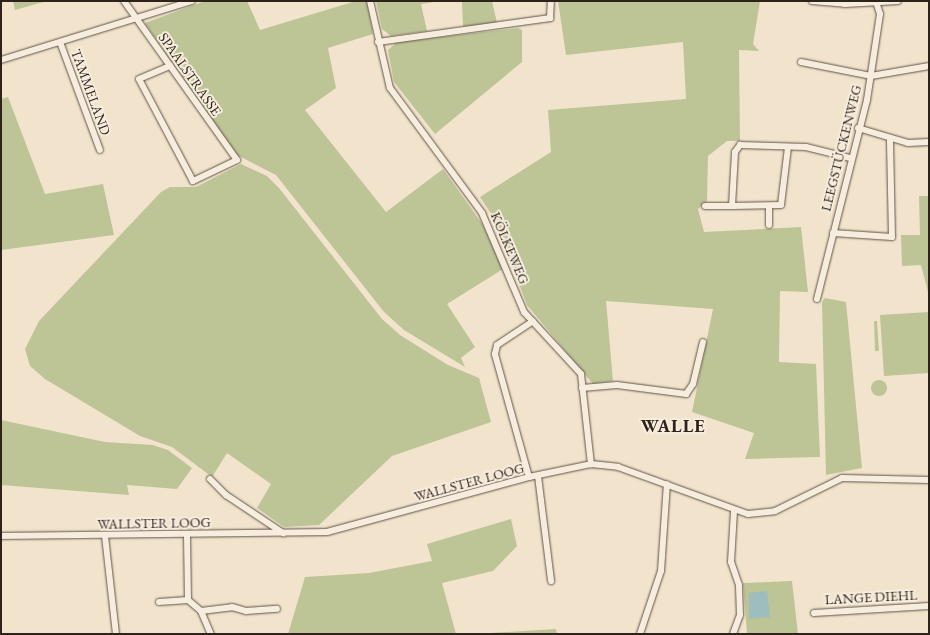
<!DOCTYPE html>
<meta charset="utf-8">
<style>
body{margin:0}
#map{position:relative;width:930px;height:635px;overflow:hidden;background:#f2e4cc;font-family:"EB Garamond",serif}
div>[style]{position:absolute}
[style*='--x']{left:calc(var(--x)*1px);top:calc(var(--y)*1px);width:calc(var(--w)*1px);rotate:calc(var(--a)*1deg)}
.green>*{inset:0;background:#bdc496}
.round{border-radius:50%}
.water>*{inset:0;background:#9dbdbe}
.roads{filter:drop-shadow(0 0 1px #5f5346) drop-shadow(0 0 1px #5f5346)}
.minor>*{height:6px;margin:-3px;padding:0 3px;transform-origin:3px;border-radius:3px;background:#f7edde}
span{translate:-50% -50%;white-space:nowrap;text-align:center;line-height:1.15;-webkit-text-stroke:4px #f7edde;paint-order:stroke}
.street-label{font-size:14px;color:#2e231a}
.district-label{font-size:18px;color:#2e231a;font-weight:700;letter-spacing:1px}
.frame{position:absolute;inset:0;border:2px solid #2e231a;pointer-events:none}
</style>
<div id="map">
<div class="green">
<div style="clip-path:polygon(13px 1px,47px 1px,15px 10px)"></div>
<div style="clip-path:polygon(205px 1px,247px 1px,260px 30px,356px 1px,367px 1px,373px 34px,328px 48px,336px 88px,305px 110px,386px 212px,443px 169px,483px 225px,503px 269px,447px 304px,475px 347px,461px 358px,465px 367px,404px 330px,384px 312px,276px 175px,235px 154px,145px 23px)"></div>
<div style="clip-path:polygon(376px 1px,441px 1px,421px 4px,427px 31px,391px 36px,382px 29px)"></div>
<div style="clip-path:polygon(462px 1px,492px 1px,497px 23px,463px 27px)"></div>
<div style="clip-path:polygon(558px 1px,760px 1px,753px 44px,759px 51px,739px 50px,740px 141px,727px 141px,708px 156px,707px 201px,698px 209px,704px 232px,801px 227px,808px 292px,780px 291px,779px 362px,816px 364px,820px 457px,745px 459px,754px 433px,692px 412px,713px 309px,606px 301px,613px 381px,593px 384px,527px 305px,494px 218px,480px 197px,551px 152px,548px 110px,686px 99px,683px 42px,566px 55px)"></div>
<div style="clip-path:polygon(518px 28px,522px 30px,522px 62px,435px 134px,394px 82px,388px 50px,397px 42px)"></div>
<div style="clip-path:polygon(8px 97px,45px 194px,103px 184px,114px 235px,1px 250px,1px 99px)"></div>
<div style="clip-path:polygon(241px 164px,267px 176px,279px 188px,382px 319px,400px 335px,448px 365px,479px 378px,491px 422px,392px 456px,319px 525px,284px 527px,257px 508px,271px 484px,227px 453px,212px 477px,172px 447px,140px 436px,45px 379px,30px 366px,25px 349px,39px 321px,161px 192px,170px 187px,196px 187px)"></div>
<div style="clip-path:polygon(919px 196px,929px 196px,929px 296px,921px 265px,902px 266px,901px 235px,920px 235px)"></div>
<div style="clip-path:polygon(825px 298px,846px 302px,862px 468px,826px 475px,822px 302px)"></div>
<div style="clip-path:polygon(929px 312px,929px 373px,884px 376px,880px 315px)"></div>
<div style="clip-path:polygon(874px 321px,877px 321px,879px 351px,875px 351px)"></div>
<div class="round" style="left:871px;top:380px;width:16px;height:16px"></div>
<div style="clip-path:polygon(1px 420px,105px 442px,153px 445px,168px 450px,192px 468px,177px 489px,127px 485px,129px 495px,1px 485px)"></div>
<div style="clip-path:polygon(511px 519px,517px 546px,493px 571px,442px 583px,456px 634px,288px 634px,305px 577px,369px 573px,432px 561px,427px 544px)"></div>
<div style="clip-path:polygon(792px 581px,798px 634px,747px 634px,743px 583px)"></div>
<div style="clip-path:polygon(556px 629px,557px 634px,473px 634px)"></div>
</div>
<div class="water">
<div style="clip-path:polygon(767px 591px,770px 617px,749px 619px,749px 593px)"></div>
</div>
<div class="roads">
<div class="minor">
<div style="--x:124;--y:1;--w:195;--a:54.6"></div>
<div style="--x:237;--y:160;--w:49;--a:154.5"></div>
<div style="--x:193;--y:181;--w:115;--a:-117.9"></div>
<div style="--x:139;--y:79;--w:34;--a:-23"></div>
<div style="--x:370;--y:1;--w:89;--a:77.1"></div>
<div style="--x:390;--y:88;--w:155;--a:53.6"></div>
<div style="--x:482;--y:213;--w:108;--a:67"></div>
<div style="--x:524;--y:312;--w:84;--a:47.4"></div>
<div style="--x:581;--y:374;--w:91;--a:83.7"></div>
<div style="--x:812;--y:1;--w:33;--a:5"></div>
<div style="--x:845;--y:4;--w:53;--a:-3.2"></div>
<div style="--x:60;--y:42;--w:115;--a:69.7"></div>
<div style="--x:378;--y:42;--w:174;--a:-7.9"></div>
<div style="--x:550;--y:18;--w:17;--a:-87"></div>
<div style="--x:1;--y:60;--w:200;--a:-17.2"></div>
<div style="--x:801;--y:62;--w:71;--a:11.3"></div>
<div style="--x:871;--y:76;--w:59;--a:-9.8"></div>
<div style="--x:858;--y:128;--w:52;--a:16.7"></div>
<div style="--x:908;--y:143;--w:21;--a:-3"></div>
<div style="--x:788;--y:147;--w:58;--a:96.9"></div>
<div style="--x:781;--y:205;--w:49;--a:178.8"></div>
<div style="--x:732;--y:206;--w:54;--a:-86.8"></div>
<div style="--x:735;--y:152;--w:9;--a:-54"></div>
<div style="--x:740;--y:145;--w:66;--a:1.7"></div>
<div style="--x:806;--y:147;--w:45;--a:14"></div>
<div style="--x:705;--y:206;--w:27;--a:0"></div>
<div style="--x:769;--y:225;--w:19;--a:-90"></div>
<div style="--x:833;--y:233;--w:59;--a:3.9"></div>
<div style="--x:892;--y:237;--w:99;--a:-91.2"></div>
<div style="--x:817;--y:299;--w:205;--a:-75.9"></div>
<div style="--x:867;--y:100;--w:87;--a:-81.4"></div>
<div style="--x:880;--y:14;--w:13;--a:-108"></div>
<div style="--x:582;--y:388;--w:35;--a:-5"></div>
<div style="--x:617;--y:385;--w:70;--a:7.4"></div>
<div style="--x:686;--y:394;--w:12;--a:-55"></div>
<div style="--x:693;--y:384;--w:43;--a:-76.6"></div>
<div style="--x:538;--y:476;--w:106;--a:82.9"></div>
<div style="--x:529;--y:477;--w:128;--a:-105.5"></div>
<div style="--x:495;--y:354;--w:9;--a:-77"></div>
<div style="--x:497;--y:345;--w:43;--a:-33.7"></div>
<div style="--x:210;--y:479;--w:23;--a:45"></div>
<div style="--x:226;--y:495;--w:69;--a:33.7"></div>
<div style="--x:1;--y:536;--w:326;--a:-0.7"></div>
<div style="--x:327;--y:532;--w:209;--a:-15.2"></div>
<div style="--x:529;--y:477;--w:63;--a:-11.8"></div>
<div style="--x:591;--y:464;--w:27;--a:6"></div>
<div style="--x:618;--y:467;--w:138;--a:19.9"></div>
<div style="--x:748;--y:514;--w:27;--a:-6"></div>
<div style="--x:775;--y:511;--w:75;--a:-26.2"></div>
<div style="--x:842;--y:478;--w:87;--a:1.3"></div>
<div style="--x:105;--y:536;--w:99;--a:83.6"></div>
<div style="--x:187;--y:536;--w:64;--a:89.1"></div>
<div style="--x:188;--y:600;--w:17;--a:40"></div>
<div style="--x:201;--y:611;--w:25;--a:67"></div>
<div style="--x:159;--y:602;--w:29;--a:-4"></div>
<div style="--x:201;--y:611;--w:31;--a:-7"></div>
<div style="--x:232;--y:607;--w:15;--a:16"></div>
<div style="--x:246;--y:611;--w:31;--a:-4"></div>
<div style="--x:814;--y:613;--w:115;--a:-3.5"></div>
<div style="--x:640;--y:634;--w:66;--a:-71.6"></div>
<div style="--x:661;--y:571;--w:87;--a:-86.1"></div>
<div style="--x:733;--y:634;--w:20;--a:-70"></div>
<div style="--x:740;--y:615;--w:30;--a:-92"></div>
<div style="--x:739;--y:585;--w:24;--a:-109"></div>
<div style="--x:731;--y:562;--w:51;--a:-86.6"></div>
</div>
</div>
<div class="street-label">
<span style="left:190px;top:74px;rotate:55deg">SPAALSTRASSE</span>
<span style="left:91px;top:92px;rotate:70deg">TAMMELAND</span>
<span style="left:841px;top:148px;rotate:-76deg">LEEGSTÜCKENWEG</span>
<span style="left:510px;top:248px;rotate:67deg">KÖLKEWEG</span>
<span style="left:469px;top:482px;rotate:-15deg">WALLSTER LOOG</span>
<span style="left:154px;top:523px;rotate:-1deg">WALLSTER LOOG</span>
<span style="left:871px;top:597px;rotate:-3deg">LANGE DIEHL</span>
</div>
<div class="district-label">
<span style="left:673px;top:426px">WALLE</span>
</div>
<div class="frame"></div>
</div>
